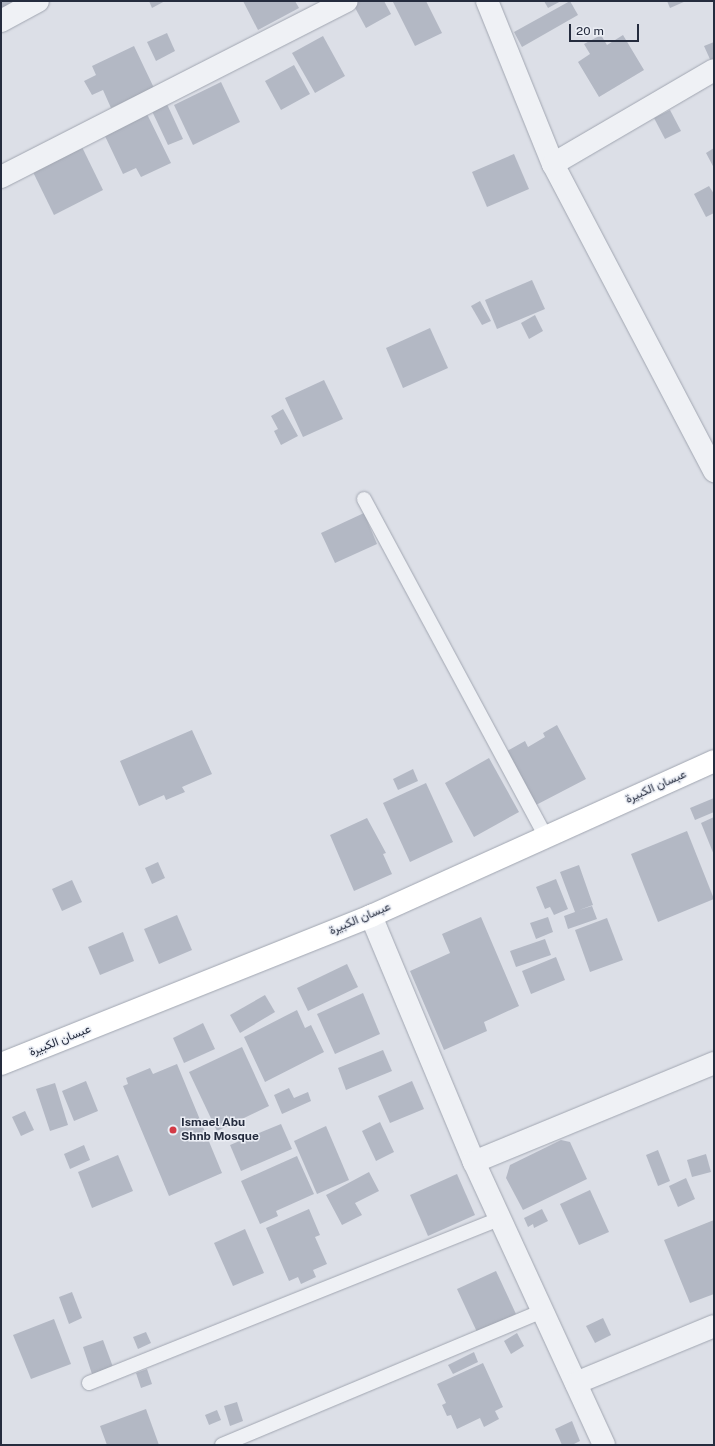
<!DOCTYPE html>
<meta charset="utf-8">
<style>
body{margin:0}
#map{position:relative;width:715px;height:1446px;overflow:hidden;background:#dcdfe7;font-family:"Public Sans",Vazirmatn,sans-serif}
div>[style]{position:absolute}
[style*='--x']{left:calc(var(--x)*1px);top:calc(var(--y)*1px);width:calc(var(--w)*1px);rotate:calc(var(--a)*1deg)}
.building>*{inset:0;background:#b3b8c4}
.roads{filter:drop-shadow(0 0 1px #a1a6b1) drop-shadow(0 0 1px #a1a6b1)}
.lane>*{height:14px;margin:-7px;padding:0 7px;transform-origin:7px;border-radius:7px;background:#eff1f5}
.street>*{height:22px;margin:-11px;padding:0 11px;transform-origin:11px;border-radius:11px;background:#eff1f5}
.secondary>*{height:22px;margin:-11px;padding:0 11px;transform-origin:11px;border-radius:11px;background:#fff}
.dots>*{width:11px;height:11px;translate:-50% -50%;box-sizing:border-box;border:2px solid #ebeef5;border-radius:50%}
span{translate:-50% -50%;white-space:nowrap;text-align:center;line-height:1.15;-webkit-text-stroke:3px #ebeef5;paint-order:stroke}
.street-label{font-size:12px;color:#252c3e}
.poi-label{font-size:12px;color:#252c3e;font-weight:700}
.left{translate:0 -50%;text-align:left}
.frame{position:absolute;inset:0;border:2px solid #252c3e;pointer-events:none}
.scale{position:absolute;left:569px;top:24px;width:70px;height:18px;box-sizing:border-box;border:2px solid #252c3e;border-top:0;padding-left:5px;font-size:12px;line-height:14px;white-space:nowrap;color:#252c3e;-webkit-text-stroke:3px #ebeef5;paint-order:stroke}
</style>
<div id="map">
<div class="building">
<div style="clip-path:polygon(1px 1px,13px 1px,14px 3px,1px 10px)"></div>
<div style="clip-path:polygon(149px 1px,165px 1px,152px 8px)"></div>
<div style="clip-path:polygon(243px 1px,295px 1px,299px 8px,258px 30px)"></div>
<div style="clip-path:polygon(359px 1px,384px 1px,391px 14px,366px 28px,353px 4px)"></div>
<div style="clip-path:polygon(395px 1px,426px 1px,442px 33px,415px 46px,393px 2px)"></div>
<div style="clip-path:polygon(544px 1px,561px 1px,548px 8px)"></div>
<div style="clip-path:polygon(570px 1px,578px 15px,522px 47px,514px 32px)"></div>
<div style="clip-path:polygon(667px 1px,686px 1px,670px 8px)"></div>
<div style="clip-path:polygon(167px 33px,175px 51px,156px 61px,147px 42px)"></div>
<div style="clip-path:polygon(601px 35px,607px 45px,623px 35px,644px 70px,599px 97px,578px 62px,590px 54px,584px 44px)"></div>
<div style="clip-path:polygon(323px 36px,345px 76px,315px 93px,292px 53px)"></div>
<div style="clip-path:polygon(714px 42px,714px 68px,704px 46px)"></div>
<div style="clip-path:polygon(134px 46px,154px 88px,111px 108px,103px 90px,92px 95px,84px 81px,96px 75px,92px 66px)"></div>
<div style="clip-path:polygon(294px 65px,310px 94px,281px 110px,265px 81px)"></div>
<div style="clip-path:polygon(221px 82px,240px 122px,193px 145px,174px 105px)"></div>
<div style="clip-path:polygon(166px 102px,183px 139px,168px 145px,151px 109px)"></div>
<div style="clip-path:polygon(670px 110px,681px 131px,665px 139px,654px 118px)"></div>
<div style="clip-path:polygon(147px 114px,171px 163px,141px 177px,136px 168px,123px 174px,104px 134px)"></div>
<div style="clip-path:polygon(81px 145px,103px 190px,54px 215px,32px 170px)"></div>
<div style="clip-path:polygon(714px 148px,714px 168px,706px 153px)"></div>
<div style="clip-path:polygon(514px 154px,529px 189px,487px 207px,472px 172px)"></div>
<div style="clip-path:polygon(709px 186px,714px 194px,714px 213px,706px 217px,694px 194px)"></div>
<div style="clip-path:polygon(532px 280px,545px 309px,497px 329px,485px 300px)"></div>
<div style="clip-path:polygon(480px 301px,491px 321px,482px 325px,471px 306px)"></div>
<div style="clip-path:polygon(535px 315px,543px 331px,529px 339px,521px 323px)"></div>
<div style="clip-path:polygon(430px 328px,448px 368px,403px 388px,386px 348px)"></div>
<div style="clip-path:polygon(324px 380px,343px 419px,303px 437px,285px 398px)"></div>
<div style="clip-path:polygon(283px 409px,298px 436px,281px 445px,274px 431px,278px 429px,271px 416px)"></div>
<div style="clip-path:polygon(364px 513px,377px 544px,335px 563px,321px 533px)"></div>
<div style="clip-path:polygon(557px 725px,586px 779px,536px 805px,507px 751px,525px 741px,528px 747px,545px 737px,543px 733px)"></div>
<div style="clip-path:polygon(192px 730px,212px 774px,182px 787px,185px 792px,166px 800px,164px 795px,139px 806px,120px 761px)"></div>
<div style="clip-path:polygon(489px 758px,519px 812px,474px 837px,445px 783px)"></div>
<div style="clip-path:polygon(413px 769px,418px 781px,398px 790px,393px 779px)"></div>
<div style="clip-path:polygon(426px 783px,453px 842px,410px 862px,383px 803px)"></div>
<div style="clip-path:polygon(714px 798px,714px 812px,695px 820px,690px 808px)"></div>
<div style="clip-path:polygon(714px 817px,714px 855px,701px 823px)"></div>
<div style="clip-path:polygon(367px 818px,386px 853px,383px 854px,392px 874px,354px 891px,330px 835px)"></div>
<div style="clip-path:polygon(687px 831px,714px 899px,658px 922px,631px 854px)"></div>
<div style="clip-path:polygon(158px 862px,165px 878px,152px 884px,145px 868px)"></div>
<div style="clip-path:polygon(579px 865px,593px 905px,579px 910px,592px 906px,597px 919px,568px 929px,564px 916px,575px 912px,560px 872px)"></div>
<div style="clip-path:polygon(556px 879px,568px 909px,554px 915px,550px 907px,545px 909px,536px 887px)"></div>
<div style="clip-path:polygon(72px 880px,82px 902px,62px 911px,52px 889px)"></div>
<div style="clip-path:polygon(177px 915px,192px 950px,159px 964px,144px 929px)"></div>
<div style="clip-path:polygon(481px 917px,519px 1006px,484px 1022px,487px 1031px,444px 1050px,410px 971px,450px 953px,442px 934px)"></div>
<div style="clip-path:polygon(548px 917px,553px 932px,536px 939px,530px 923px)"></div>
<div style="clip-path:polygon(607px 918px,623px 960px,590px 972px,575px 930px)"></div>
<div style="clip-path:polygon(123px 932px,134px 961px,100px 975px,88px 947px)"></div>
<div style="clip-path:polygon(545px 939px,551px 955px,516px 967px,510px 951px)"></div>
<div style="clip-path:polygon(556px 957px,565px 980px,531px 994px,522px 971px)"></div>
<div style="clip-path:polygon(347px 964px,358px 987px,308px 1011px,297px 988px)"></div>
<div style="clip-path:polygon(363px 993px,380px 1034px,335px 1054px,317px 1014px)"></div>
<div style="clip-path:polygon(265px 995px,275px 1012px,240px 1033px,230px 1015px)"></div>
<div style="clip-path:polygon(297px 1010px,305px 1028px,311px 1025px,324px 1052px,265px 1082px,244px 1037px)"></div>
<div style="clip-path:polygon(203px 1023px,215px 1049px,184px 1063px,173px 1038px)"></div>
<div style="clip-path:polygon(242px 1047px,269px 1106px,217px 1131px,189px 1072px)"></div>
<div style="clip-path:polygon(383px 1050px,392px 1071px,346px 1090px,338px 1068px)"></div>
<div style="clip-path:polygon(177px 1064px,222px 1173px,169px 1196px,123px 1086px,128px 1084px,126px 1078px,150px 1068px,153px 1074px)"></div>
<div style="clip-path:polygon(86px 1081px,98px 1111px,74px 1121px,62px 1091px)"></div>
<div style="clip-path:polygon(412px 1081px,424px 1109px,390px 1123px,378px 1096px)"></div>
<div style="clip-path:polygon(55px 1083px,68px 1125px,50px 1131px,36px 1089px)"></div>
<div style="clip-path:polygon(289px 1088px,294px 1098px,308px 1092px,311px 1101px,282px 1114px,274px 1095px)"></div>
<div style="clip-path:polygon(25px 1111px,34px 1130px,21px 1136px,12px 1117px)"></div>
<div style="clip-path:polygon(380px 1122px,394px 1152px,376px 1161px,362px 1131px)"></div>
<div style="clip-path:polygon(281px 1124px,292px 1149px,241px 1171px,230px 1145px)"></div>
<div style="clip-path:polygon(326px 1126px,349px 1180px,317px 1194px,294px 1141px)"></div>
<div style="clip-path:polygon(561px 1140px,570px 1142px,587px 1179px,523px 1210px,506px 1178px,510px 1165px)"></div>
<div style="clip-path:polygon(84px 1145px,90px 1160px,70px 1169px,64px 1154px)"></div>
<div style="clip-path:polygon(658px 1150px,670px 1181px,658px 1186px,646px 1155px)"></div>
<div style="clip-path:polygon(706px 1154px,711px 1172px,692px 1177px,687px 1160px)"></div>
<div style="clip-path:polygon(118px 1155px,133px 1191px,92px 1208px,78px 1172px)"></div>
<div style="clip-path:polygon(297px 1156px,314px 1194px,276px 1211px,278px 1216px,260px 1224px,241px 1181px)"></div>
<div style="clip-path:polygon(369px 1172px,379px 1191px,355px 1203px,362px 1215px,342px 1225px,326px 1195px)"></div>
<div style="clip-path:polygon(457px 1174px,475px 1215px,428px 1236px,410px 1195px)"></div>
<div style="clip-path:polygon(686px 1178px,695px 1199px,678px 1207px,669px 1186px)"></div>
<div style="clip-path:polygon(590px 1190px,609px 1232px,579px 1245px,560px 1204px)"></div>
<div style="clip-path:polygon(309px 1209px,320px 1235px,315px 1237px,327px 1264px,313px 1270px,316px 1277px,301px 1284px,298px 1277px,289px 1281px,266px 1228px)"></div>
<div style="clip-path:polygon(542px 1209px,548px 1221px,534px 1228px,533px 1224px,528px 1227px,524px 1218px)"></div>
<div style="clip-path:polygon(714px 1220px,714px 1294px,690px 1303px,664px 1240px)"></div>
<div style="clip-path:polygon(245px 1229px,264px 1273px,233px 1286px,214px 1243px)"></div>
<div style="clip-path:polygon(496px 1271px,516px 1314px,477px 1332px,457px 1289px)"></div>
<div style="clip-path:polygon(72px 1292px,82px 1318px,69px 1324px,59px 1297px)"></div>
<div style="clip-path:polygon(603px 1318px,611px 1335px,595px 1343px,586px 1326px)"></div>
<div style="clip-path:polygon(54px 1319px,71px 1364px,31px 1379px,13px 1335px)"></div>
<div style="clip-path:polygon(146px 1332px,151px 1343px,138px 1349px,133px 1337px)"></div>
<div style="clip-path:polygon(517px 1333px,524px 1346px,511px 1354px,504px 1341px)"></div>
<div style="clip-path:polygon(103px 1340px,113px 1367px,92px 1374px,83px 1347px)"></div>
<div style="clip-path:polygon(474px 1352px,478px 1362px,453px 1374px,448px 1365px)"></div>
<div style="clip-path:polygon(483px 1363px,503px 1407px,495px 1411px,499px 1419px,484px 1427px,480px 1418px,457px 1429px,451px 1415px,447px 1416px,442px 1405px,446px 1403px,437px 1384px)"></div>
<div style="clip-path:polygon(147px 1369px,152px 1384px,141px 1388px,136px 1373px)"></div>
<div style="clip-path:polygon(237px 1402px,243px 1421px,230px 1426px,224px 1406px)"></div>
<div style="clip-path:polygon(146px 1409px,159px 1445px,107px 1445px,100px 1426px)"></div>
<div style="clip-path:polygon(217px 1410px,221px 1420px,209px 1425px,205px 1415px)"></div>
<div style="clip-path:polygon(572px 1421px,580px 1441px,572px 1445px,562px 1445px,555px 1429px)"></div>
</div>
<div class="roads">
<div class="lane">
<div style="--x:364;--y:499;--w:382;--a:61.7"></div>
<div style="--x:89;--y:1383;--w:443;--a:-21.8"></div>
<div style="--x:222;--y:1445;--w:348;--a:-22.7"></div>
</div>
<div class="street">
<div style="--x:487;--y:1;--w:176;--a:68"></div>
<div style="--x:553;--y:164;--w:347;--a:62.3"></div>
<div style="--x:1;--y:21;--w:42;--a:-28.4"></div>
<div style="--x:553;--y:164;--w:186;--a:-30.3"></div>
<div style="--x:1;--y:177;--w:388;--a:-27"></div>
<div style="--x:371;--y:916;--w:267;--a:67.3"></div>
<div style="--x:474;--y:1162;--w:311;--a:65.3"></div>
<div style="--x:474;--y:1162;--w:260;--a:-22.4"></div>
<div style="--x:576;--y:1383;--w:149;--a:-22.4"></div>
</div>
<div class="secondary">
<div style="--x:1;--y:1064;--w:399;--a:-21.8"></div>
<div style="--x:371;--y:916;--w:376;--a:-24.3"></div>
</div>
</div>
<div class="dots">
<div style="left:173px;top:1130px;background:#d33a46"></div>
</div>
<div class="street-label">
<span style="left:656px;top:787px;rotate:-24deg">عبسان الكبيرة</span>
<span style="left:360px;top:919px;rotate:-23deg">عبسان الكبيرة</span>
<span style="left:60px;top:1041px;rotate:-22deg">عبسان الكبيرة</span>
</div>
<div class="poi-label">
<span class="left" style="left:181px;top:1130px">Ismael Abu<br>Shnb Mosque</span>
</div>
<div class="frame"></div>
<div class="scale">20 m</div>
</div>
